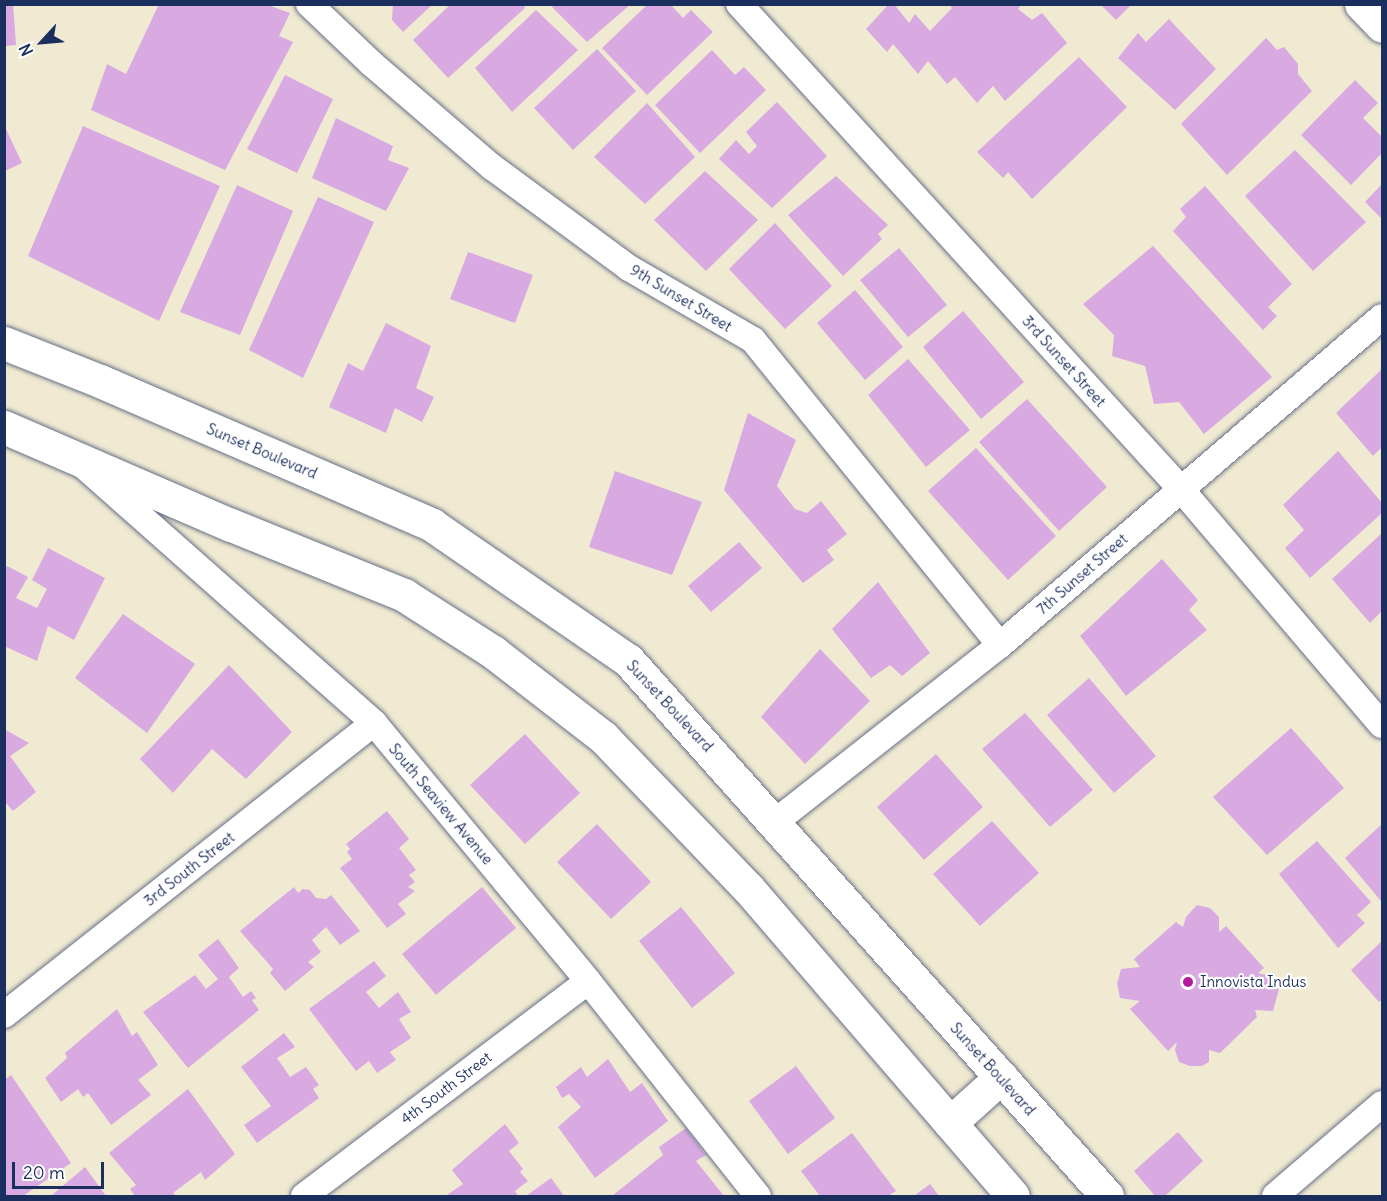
<!DOCTYPE html>
<style>
body{margin:0}
#map{position:relative;width:1387px;height:1201px;overflow:hidden;background:#f1ead2;font-family:Delius,sans-serif}
div>[style]{position:absolute}
[style*='--x']{left:calc(var(--x)*1px);top:calc(var(--y)*1px);width:calc(var(--w)*1px);rotate:calc(var(--a)*1deg)}
.building>*{inset:0;background:#d8aae1}
.roads{filter:drop-shadow(0 0 2px #667087) drop-shadow(0 0 2px #667087)}
.street>*{height:26px;margin:-13px;padding:0 13px;transform-origin:13px;border-radius:13px;background:#fff}
.secondary>*{height:33px;margin:-16.5px;padding:0 16.5px;transform-origin:16.5px;border-radius:16.5px;background:#fff}
.primary>*{height:33px;margin:-16.5px;padding:0 16.5px;transform-origin:16.5px;border-radius:16.5px;background:#fff}
.dots>*{width:16px;height:16px;translate:-50% -50%;box-sizing:border-box;border:3px solid #fff;border-radius:50%}
span{translate:-50% -50%;white-space:nowrap;text-align:center;line-height:1.15;-webkit-text-stroke:4.5px #fff;paint-order:stroke}
.street-label{font-size:15px;color:#1b2f5e}
.poi-label{font-size:15px;color:#1b2f5e}
.left{translate:0 -50%;text-align:left}
.frame{position:absolute;inset:0;border:6px solid #1b2f5e;pointer-events:none}
.north{position:absolute;left:12px;top:12px;width:60px;height:60px;-webkit-text-stroke:4px #fff;paint-order:stroke;rotate:244deg;font-size:16px;font-weight:700;line-height:24px;text-align:center;color:#1b2f5e}
.north::after{content:'';display:block;margin:auto;width:21px;height:27px;background:#1b2f5e;clip-path:polygon(50% 0,100% 100%,50% 72%,0 100%)}
.scale{position:absolute;left:12px;top:1162px;width:92px;height:27px;box-sizing:border-box;border:3px solid #1b2f5e;border-top:0;padding-left:8px;font-size:18px;line-height:21px;white-space:nowrap;color:#1b2f5e;-webkit-text-stroke:4px #fff;paint-order:stroke}
</style>
<div id="map">
<div class="building">
<div style="clip-path:polygon(4px 4px,13px 4px,16px 45px,4px 46px)"></div>
<div style="clip-path:polygon(159px 4px,265px 4px,290px 13px,279px 36px,293px 42px,225px 170px,91px 110px,107px 64px,126px 74px)"></div>
<div style="clip-path:polygon(393px 4px,433px 4px,403px 32px,392px 20px)"></div>
<div style="clip-path:polygon(451px 4px,523px 4px,525px 8px,448px 78px,413px 40px)"></div>
<div style="clip-path:polygon(554px 4px,631px 4px,587px 42px,552px 7px)"></div>
<div style="clip-path:polygon(648px 4px,670px 4px,683px 18px,691px 10px,713px 32px,647px 95px,602px 48px)"></div>
<div style="clip-path:polygon(889px 4px,894px 4px,909px 23px,915px 14px,930px 31px,952px 8px,949px 4px,1022px 4px,1018px 9px,1032px 20px,1042px 13px,1067px 43px,1005px 101px,993px 86px,977px 103px,955px 77px,947px 84px,928px 61px,918px 74px,893px 44px,887px 52px,866px 29px)"></div>
<div style="clip-path:polygon(1100px 4px,1132px 4px,1116px 20px)"></div>
<div style="clip-path:polygon(536px 10px,578px 50px,512px 112px,475px 68px)"></div>
<div style="clip-path:polygon(1169px 19px,1216px 69px,1175px 110px,1118px 58px,1138px 33px,1146px 42px)"></div>
<div style="clip-path:polygon(1266px 38px,1277px 50px,1284px 47px,1298px 64px,1298px 74px,1312px 91px,1227px 175px,1181px 124px)"></div>
<div style="clip-path:polygon(597px 49px,636px 91px,573px 150px,534px 108px)"></div>
<div style="clip-path:polygon(712px 50px,735px 75px,744px 67px,766px 90px,700px 153px,655px 105px)"></div>
<div style="clip-path:polygon(1079px 57px,1127px 107px,1032px 199px,1008px 172px,1003px 178px,977px 152px)"></div>
<div style="clip-path:polygon(285px 75px,333px 99px,297px 173px,247px 149px)"></div>
<div style="clip-path:polygon(1355px 80px,1378px 103px,1363px 118px,1382px 137px,1382px 153px,1351px 185px,1301px 135px)"></div>
<div style="clip-path:polygon(777px 102px,827px 156px,772px 208px,719px 159px,736px 140px,749px 154px,757px 146px,746px 132px)"></div>
<div style="clip-path:polygon(647px 103px,695px 157px,645px 204px,594px 157px)"></div>
<div style="clip-path:polygon(336px 118px,393px 146px,388px 160px,409px 168px,386px 211px,312px 178px)"></div>
<div style="clip-path:polygon(83px 126px,220px 186px,159px 321px,28px 256px)"></div>
<div style="clip-path:polygon(5px 127px,22px 163px,5px 171px)"></div>
<div style="clip-path:polygon(1295px 150px,1366px 222px,1313px 271px,1245px 196px)"></div>
<div style="clip-path:polygon(705px 171px,758px 220px,706px 271px,654px 220px)"></div>
<div style="clip-path:polygon(836px 176px,888px 225px,878px 234px,882px 239px,843px 276px,788px 215px)"></div>
<div style="clip-path:polygon(1382px 184px,1382px 219px,1365px 202px)"></div>
<div style="clip-path:polygon(237px 185px,293px 211px,240px 335px,180px 312px)"></div>
<div style="clip-path:polygon(1205px 186px,1292px 284px,1268px 307px,1277px 316px,1263px 330px,1173px 231px,1186px 217px,1180px 209px)"></div>
<div style="clip-path:polygon(318px 197px,374px 222px,303px 378px,249px 350px)"></div>
<div style="clip-path:polygon(775px 223px,832px 286px,785px 329px,729px 269px)"></div>
<div style="clip-path:polygon(1153px 246px,1272px 377px,1204px 434px,1179px 402px,1154px 404px,1145px 366px,1112px 356px,1114px 335px,1083px 304px)"></div>
<div style="clip-path:polygon(899px 248px,947px 305px,908px 337px,860px 280px)"></div>
<div style="clip-path:polygon(468px 252px,533px 275px,515px 323px,450px 299px)"></div>
<div style="clip-path:polygon(855px 290px,903px 347px,865px 380px,817px 323px)"></div>
<div style="clip-path:polygon(963px 311px,1024px 382px,981px 419px,923px 347px)"></div>
<div style="clip-path:polygon(386px 323px,431px 346px,416px 388px,434px 397px,422px 422px,395px 408px,386px 433px,329px 407px,348px 363px,363px 371px)"></div>
<div style="clip-path:polygon(908px 359px,970px 430px,926px 467px,868px 395px)"></div>
<div style="clip-path:polygon(1382px 369px,1382px 447px,1373px 456px,1336px 413px)"></div>
<div style="clip-path:polygon(1027px 399px,1107px 487px,1059px 531px,979px 442px)"></div>
<div style="clip-path:polygon(748px 413px,796px 440px,777px 486px,795px 509px,807px 513px,821px 501px,847px 534px,827px 550px,834px 560px,803px 583px,724px 490px)"></div>
<div style="clip-path:polygon(976px 448px,1056px 536px,1008px 580px,928px 491px)"></div>
<div style="clip-path:polygon(1338px 451px,1382px 503px,1382px 513px,1310px 578px,1285px 548px,1304px 530px,1283px 505px)"></div>
<div style="clip-path:polygon(615px 471px,702px 502px,672px 575px,589px 547px)"></div>
<div style="clip-path:polygon(1382px 533px,1382px 611px,1370px 623px,1332px 579px)"></div>
<div style="clip-path:polygon(739px 542px,762px 568px,711px 612px,688px 586px)"></div>
<div style="clip-path:polygon(48px 548px,105px 578px,74px 640px,48px 626px,37px 661px,4px 646px,4px 571px,7px 566px,28px 577px,16px 598px,37px 608px,47px 589px,32px 580px)"></div>
<div style="clip-path:polygon(1162px 559px,1198px 600px,1189px 610px,1207px 630px,1126px 696px,1080px 636px)"></div>
<div style="clip-path:polygon(878px 582px,930px 653px,902px 676px,890px 665px,871px 678px,832px 629px)"></div>
<div style="clip-path:polygon(123px 614px,195px 664px,147px 733px,75px 678px)"></div>
<div style="clip-path:polygon(820px 649px,870px 701px,805px 764px,761px 717px)"></div>
<div style="clip-path:polygon(229px 665px,292px 732px,246px 779px,212px 749px,173px 793px,140px 759px)"></div>
<div style="clip-path:polygon(1089px 678px,1156px 756px,1114px 793px,1047px 715px)"></div>
<div style="clip-path:polygon(1025px 713px,1093px 790px,1050px 827px,982px 749px)"></div>
<div style="clip-path:polygon(1291px 728px,1344px 788px,1267px 855px,1213px 797px)"></div>
<div style="clip-path:polygon(4px 729px,29px 743px,10px 756px,36px 792px,13px 811px,4px 801px)"></div>
<div style="clip-path:polygon(525px 734px,580px 793px,525px 844px,470px 785px)"></div>
<div style="clip-path:polygon(936px 754px,983px 807px,924px 860px,877px 807px)"></div>
<div style="clip-path:polygon(387px 811px,409px 839px,399px 848px,416px 870px,409px 875px,415px 882px,408px 887px,415px 891px,398px 904px,406px 914px,387px 928px,340px 868px,352px 859px,347px 852px,350px 849px,346px 844px)"></div>
<div style="clip-path:polygon(992px 821px,1039px 873px,980px 926px,933px 874px)"></div>
<div style="clip-path:polygon(597px 824px,651px 882px,611px 919px,557px 862px)"></div>
<div style="clip-path:polygon(1382px 824px,1382px 899px,1381px 901px,1345px 858px)"></div>
<div style="clip-path:polygon(1317px 841px,1371px 902px,1357px 915px,1365px 923px,1338px 948px,1279px 874px)"></div>
<div style="clip-path:polygon(294px 887px,298px 893px,303px 889px,310px 890px,316px 898px,326px 899px,331px 895px,360px 931px,340px 945px,326px 927px,312px 940px,321px 952px,308px 962px,314px 967px,285px 991px,270px 973px,273px 969px,240px 931px)"></div>
<div style="clip-path:polygon(482px 887px,516px 928px,436px 995px,402px 954px)"></div>
<div style="clip-path:polygon(1197px 905px,1210px 908px,1219px 917px,1219px 932px,1226px 926px,1264px 968px,1258px 973px,1271px 976px,1279px 989px,1273px 1011px,1255px 1010px,1257px 1017px,1220px 1053px,1209px 1050px,1209px 1062px,1202px 1066px,1190px 1066px,1179px 1062px,1175px 1050px,1177px 1042px,1168px 1051px,1130px 1009px,1140px 1001px,1120px 998px,1117px 984px,1121px 969px,1140px 967px,1134px 959px,1176px 922px,1183px 927px,1186px 917px)"></div>
<div style="clip-path:polygon(681px 907px,735px 973px,692px 1008px,639px 941px)"></div>
<div style="clip-path:polygon(218px 939px,239px 968px,229px 977px,243px 997px,251px 991px,256px 998px,252px 1000px,259px 1010px,188px 1068px,143px 1012px,195px 975px,206px 989px,218px 979px,198px 955px)"></div>
<div style="clip-path:polygon(1382px 941px,1382px 1000px,1379px 1002px,1351px 970px)"></div>
<div style="clip-path:polygon(374px 961px,386px 976px,366px 992px,379px 1008px,398px 992px,411px 1012px,399px 1019px,411px 1038px,390px 1052px,396px 1060px,377px 1073px,369px 1061px,356px 1071px,309px 1009px)"></div>
<div style="clip-path:polygon(117px 1009px,132px 1036px,137px 1032px,158px 1065px,138px 1080px,151px 1095px,111px 1125px,88px 1093px,83px 1097px,78px 1089px,61px 1102px,45px 1078px,67px 1058px,65px 1053px)"></div>
<div style="clip-path:polygon(284px 1033px,295px 1047px,277px 1058px,290px 1077px,306px 1067px,319px 1085px,313px 1089px,319px 1098px,257px 1143px,244px 1125px,271px 1106px,241px 1067px)"></div>
<div style="clip-path:polygon(608px 1059px,630px 1092px,642px 1083px,668px 1121px,595px 1178px,558px 1127px,581px 1107px,569px 1094px,562px 1098px,556px 1087px,581px 1067px,587px 1077px)"></div>
<div style="clip-path:polygon(796px 1066px,835px 1118px,788px 1154px,749px 1101px)"></div>
<div style="clip-path:polygon(11px 1075px,71px 1163px,23px 1196px,4px 1196px,4px 1080px)"></div>
<div style="clip-path:polygon(188px 1089px,235px 1154px,205px 1180px,201px 1172px,173px 1193px,176px 1196px,135px 1196px,130px 1189px,136px 1185px,109px 1153px)"></div>
<div style="clip-path:polygon(505px 1124px,519px 1143px,509px 1151px,523px 1169px,520px 1172px,528px 1181px,515px 1191px,518px 1196px,448px 1196px,447px 1195px,463px 1184px,452px 1170px)"></div>
<div style="clip-path:polygon(686px 1128px,706px 1155px,696px 1161px,724px 1196px,612px 1196px,663px 1155px,659px 1147px)"></div>
<div style="clip-path:polygon(1178px 1132px,1203px 1161px,1165px 1196px,1155px 1196px,1134px 1171px)"></div>
<div style="clip-path:polygon(852px 1133px,896px 1191px,888px 1196px,820px 1196px,801px 1171px)"></div>
<div style="clip-path:polygon(85px 1167px,106px 1196px,51px 1196px)"></div>
<div style="clip-path:polygon(551px 1178px,564px 1196px,526px 1196px)"></div>
<div style="clip-path:polygon(930px 1184px,939px 1196px,914px 1196px)"></div>
</div>
<div class="roads">
<div class="street">
<div style="--x:309;--y:4;--w:86;--a:43.6"></div>
<div style="--x:371;--y:63;--w:160;--a:40.7"></div>
<div style="--x:492;--y:167;--w:170;--a:36.4"></div>
<div style="--x:629;--y:268;--w:143;--a:30.1"></div>
<div style="--x:753;--y:340;--w:392;--a:51"></div>
<div style="--x:739;--y:4;--w:655;--a:47.66"></div>
<div style="--x:1180;--y:488;--w:311;--a:49.6"></div>
<div style="--x:86;--y:468;--w:385;--a:41.5"></div>
<div style="--x:374;--y:723;--w:335;--a:50.3"></div>
<div style="--x:588;--y:981;--w:274;--a:51.7"></div>
<div style="--x:775;--y:822;--w:286;--a:-38.2"></div>
<div style="--x:1000;--y:645;--w:503;--a:-40.65"></div>
<div style="--x:4;--y:1015;--w:471;--a:-38.3"></div>
<div style="--x:304;--y:1196;--w:356;--a:-37.1"></div>
<div style="--x:1275;--y:1196;--w:141;--a:-40.7"></div>
</div>
<div class="secondary">
<div style="--x:1361;--y:4;--w:30;--a:46"></div>
</div>
<div class="primary">
<div style="--x:4;--y:343;--w:103;--a:21.6"></div>
<div style="--x:100;--y:381;--w:362;--a:23.4"></div>
<div style="--x:432;--y:525;--w:238;--a:34.6"></div>
<div style="--x:628;--y:660;--w:719;--a:48.21"></div>
<div style="--x:4;--y:427;--w:247;--a:23.4"></div>
<div style="--x:231;--y:525;--w:187;--a:22"></div>
<div style="--x:404;--y:595;--w:106;--a:32.6"></div>
<div style="--x:493;--y:652;--w:139;--a:37.7"></div>
<div style="--x:603;--y:737;--w:209;--a:46.2"></div>
<div style="--x:748;--y:888;--w:406;--a:49.3"></div>
<div style="--x:950;--y:1123;--w:69;--a:-42"></div>
</div>
</div>
<div class="dots">
<div style="left:1188px;top:982px;background:#b5179e"></div>
</div>
<div class="street-label">
<span style="left:681px;top:298px;rotate:31deg">9th Sunset Street</span>
<span style="left:1064px;top:361px;rotate:48deg">3rd Sunset Street</span>
<span style="left:262px;top:451px;rotate:23deg">Sunset Boulevard</span>
<span style="left:1082px;top:574px;rotate:-41deg">7th Sunset Street</span>
<span style="left:670px;top:706px;rotate:47deg">Sunset Boulevard</span>
<span style="left:441px;top:804px;rotate:50deg">South Seaview Avenue</span>
<span style="left:189px;top:869px;rotate:-38deg">3rd South Street</span>
<span style="left:993px;top:1069px;rotate:48deg">Sunset Boulevard</span>
<span style="left:446px;top:1088px;rotate:-37deg">4th South Street</span>
</div>
<div class="poi-label">
<span class="left" style="left:1200px;top:982px">Innovista Indus</span>
</div>
<div class="frame"></div>
<div class="north">N</div>
<div class="scale">20 m</div>
</div>
